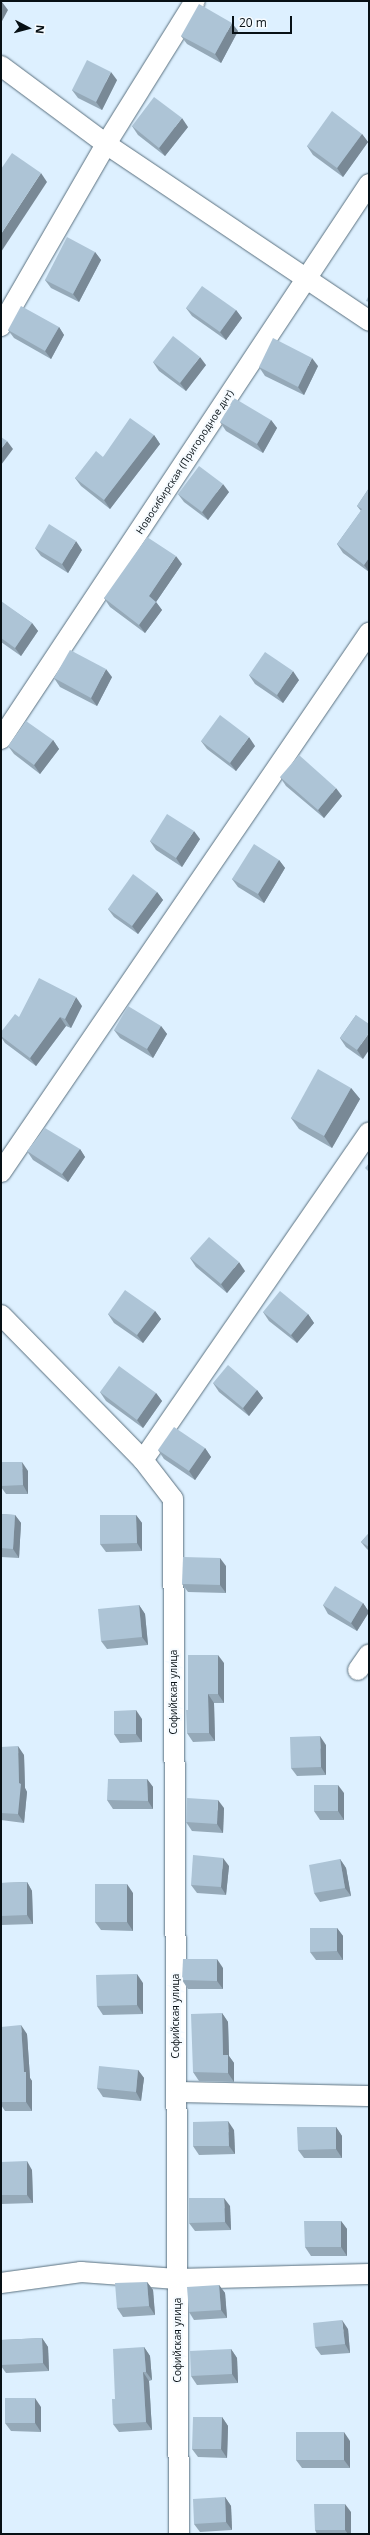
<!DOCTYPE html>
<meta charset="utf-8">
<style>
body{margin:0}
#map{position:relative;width:370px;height:2535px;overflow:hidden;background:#ddf0ff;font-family:"Open Sans",sans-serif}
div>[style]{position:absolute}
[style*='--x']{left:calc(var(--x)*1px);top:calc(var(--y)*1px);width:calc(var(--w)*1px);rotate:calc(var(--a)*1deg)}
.roads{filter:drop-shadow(0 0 1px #5a707f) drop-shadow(0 0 1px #5a707f)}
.street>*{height:20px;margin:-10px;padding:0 10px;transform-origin:10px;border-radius:10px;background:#fff}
.wall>*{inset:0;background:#95a9b8}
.shaded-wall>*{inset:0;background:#798996}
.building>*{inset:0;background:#adc4d6}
span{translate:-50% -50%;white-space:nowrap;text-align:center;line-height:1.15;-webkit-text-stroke:4px #f6fbff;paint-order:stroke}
.street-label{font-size:10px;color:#071015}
.frame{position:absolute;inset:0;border:2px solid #071015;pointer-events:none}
.north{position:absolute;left:8px;top:8px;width:40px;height:40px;-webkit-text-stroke:3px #f6fbff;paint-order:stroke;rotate:96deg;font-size:11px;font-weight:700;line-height:16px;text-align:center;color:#071015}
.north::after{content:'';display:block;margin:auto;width:14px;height:18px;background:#071015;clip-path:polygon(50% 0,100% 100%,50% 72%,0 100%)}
.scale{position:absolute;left:232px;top:16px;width:60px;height:18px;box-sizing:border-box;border:2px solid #071015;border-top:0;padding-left:5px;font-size:12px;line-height:14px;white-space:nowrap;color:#071015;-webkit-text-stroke:3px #f6fbff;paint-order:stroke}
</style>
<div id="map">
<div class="roads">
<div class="street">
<div style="--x:1;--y:66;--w:131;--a:36.6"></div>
<div style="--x:106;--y:144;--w:317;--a:33.9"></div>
<div style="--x:1;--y:326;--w:210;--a:-60"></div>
<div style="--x:106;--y:144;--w:168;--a:-58.1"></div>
<div style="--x:1;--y:739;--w:666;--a:-56.45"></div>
<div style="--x:1;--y:1172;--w:653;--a:-55.68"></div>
<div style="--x:1;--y:1315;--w:203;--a:45.6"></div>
<div style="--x:143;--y:1460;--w:49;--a:52.4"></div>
<div style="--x:173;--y:1499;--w:1035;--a:89.67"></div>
<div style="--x:143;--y:1460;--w:398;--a:-55.4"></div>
<div style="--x:358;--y:1670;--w:19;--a:-55"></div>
<div style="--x:177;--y:2092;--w:192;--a:1.2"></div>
<div style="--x:1;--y:2283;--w:81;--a:-7.8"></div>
<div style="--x:81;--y:2272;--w:96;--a:4.2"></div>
<div style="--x:177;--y:2279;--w:192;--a:-1.5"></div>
</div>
</div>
<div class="wall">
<div style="clip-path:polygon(238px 31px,221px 63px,187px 44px,181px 36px)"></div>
<div style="clip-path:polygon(117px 80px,102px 110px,78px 98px,72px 90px)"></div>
<div style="clip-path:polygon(132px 126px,188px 127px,165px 156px,138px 135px)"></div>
<div style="clip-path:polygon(362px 134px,368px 142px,343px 177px,313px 155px,307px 146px)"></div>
<div style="clip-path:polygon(95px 252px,101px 260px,79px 302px,51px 288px,45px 280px)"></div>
<div style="clip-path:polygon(186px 308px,236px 310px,242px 318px,226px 340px,192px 316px)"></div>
<div style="clip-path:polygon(59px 327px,64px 335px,51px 359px,14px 338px,8px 330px)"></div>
<div style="clip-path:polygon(153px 362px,206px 365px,186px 391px,159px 371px)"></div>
<div style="clip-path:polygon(318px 366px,304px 395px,265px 376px,259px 367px)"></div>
<div style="clip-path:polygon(271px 420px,277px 428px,263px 453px,226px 431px,220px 422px)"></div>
<div style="clip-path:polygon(154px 435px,160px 444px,110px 509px,81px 486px,75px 478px,103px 457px)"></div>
<div style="clip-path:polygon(369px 488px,369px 572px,343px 553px,337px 544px,361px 511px,357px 506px)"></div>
<div style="clip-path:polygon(229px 492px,208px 520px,184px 502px,178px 494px)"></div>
<div style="clip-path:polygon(35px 548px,82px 550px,68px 573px,41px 556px)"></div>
<div style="clip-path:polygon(182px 564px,156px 602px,162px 610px,145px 633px,110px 607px,104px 598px)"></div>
<div style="clip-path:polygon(1px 602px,32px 623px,38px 631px,21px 656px,1px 642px)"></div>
<div style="clip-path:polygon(249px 675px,299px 680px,283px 703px,255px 684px)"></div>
<div style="clip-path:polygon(112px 677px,97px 706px,60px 687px,54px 678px)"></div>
<div style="clip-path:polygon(53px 740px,59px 749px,40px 774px,14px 754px,8px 746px)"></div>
<div style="clip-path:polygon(201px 741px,255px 746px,236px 771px,207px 749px)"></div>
<div style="clip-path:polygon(280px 777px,342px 796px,324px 818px,286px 786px)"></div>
<div style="clip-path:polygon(200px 839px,182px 867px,156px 850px,150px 841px)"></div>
<div style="clip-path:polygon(279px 860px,285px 868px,264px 903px,238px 887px,232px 879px)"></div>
<div style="clip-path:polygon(157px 892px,163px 900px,138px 934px,114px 917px,108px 909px)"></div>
<div style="clip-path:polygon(82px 1006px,71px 1028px,66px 1026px,36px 1066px,5px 1043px,1px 1037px,1px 1032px,19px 1017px)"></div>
<div style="clip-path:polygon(356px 1015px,363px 1059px,346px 1047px,340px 1038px)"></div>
<div style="clip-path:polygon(161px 1026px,167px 1034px,153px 1058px,120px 1038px,114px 1030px)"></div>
<div style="clip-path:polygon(351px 1088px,360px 1099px,332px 1148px,299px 1129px,291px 1118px)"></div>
<div style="clip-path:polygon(80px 1149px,85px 1157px,68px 1182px,33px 1160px,27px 1151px)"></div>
<div style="clip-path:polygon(190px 1258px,245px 1271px,227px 1293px,196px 1267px)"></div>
<div style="clip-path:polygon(155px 1311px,161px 1319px,143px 1343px,114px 1323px,108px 1314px)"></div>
<div style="clip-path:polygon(263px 1312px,308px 1314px,314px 1323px,297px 1343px,269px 1321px)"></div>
<div style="clip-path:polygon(213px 1383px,257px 1390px,263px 1398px,249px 1416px,219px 1392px)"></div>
<div style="clip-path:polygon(100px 1392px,156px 1393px,162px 1401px,143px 1428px,106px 1401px)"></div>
<div style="clip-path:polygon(205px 1448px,211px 1457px,195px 1480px,164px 1459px,158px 1450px)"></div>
<div style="clip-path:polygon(1px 1462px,28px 1471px,28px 1494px,6px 1494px,1px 1487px)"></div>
<div style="clip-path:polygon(1px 1514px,15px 1515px,21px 1523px,19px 1558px,1px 1557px)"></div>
<div style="clip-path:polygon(136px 1515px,142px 1523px,142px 1551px,106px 1552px,100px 1544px)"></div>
<div style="clip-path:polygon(369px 1533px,369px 1551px,366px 1548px,361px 1542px)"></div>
<div style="clip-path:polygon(226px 1566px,226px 1593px,188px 1592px,182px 1584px)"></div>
<div style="clip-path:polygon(363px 1603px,369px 1612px,357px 1631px,328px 1614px,323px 1605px)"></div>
<div style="clip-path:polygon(139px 1605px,145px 1614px,148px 1645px,107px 1649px,101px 1641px)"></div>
<div style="clip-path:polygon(224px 1663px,224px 1703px,214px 1703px,215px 1741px,193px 1742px,187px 1733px,188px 1710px)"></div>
<div style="clip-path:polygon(142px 1719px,142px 1742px,120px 1743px,114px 1734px)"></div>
<div style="clip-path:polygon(326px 1745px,326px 1775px,297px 1776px,291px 1768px)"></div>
<div style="clip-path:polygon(1px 1747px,24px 1755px,25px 1788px,27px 1792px,24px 1823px,1px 1820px)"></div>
<div style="clip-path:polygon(147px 1779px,153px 1787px,153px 1809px,113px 1809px,107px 1800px)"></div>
<div style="clip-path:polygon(344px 1793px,344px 1820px,320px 1820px,314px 1811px)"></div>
<div style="clip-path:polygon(224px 1808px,223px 1833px,192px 1831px,186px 1822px)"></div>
<div style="clip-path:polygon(340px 1859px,346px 1868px,351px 1896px,320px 1902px,314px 1893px)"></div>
<div style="clip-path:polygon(229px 1866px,226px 1895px,197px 1893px,191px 1885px)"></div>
<div style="clip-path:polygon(27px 1882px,32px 1891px,33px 1924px,1px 1925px,1px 1883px)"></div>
<div style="clip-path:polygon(133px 1893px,133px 1931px,101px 1930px,95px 1922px)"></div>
<div style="clip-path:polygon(337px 1928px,343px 1936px,343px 1960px,316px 1960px,310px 1952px)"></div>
<div style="clip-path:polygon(223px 1968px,223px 1989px,188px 1989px,182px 1980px)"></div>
<div style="clip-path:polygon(143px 1983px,143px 2014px,103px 2015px,97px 2006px)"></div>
<div style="clip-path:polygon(222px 2013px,228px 2022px,229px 2056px,234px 2063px,234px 2082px,199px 2081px,193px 2072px)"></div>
<div style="clip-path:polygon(1px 2027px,27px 2034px,30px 2078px,32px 2081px,32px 2111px,5px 2111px,1px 2105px)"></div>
<div style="clip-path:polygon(138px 2070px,144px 2078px,141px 2101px,103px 2097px,97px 2088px)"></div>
<div style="clip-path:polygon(336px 2127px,342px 2136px,342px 2158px,304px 2158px,298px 2150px)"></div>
<div style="clip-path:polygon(234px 2130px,235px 2154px,199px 2155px,193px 2146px)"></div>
<div style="clip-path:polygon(1px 2162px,32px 2170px,33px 2203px,1px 2204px)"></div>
<div style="clip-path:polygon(230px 2206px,231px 2230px,195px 2231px,189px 2223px)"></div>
<div style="clip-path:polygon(341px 2221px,347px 2229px,347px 2256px,311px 2256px,305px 2247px)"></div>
<div style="clip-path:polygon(147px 2282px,153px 2290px,155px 2315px,123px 2317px,117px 2308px)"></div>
<div style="clip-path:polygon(219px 2285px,225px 2293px,227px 2318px,194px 2320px,189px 2312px)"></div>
<div style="clip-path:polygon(348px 2329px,350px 2353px,321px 2355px,315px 2347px)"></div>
<div style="clip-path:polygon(42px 2338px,48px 2347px,49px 2371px,6px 2373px,1px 2366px,1px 2340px)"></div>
<div style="clip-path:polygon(144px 2347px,150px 2356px,152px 2380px,149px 2381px,152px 2430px,119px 2432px,113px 2424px,115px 2399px)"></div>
<div style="clip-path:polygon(231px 2349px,237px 2358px,238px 2383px,197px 2385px,191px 2376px)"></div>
<div style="clip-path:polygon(41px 2407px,41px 2432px,11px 2431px,5px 2423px)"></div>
<div style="clip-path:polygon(222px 2417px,228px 2426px,227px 2458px,198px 2457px,192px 2449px)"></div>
<div style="clip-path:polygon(350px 2441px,350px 2468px,302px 2468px,296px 2460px)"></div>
<div style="clip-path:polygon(225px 2497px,231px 2506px,232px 2530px,200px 2532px,194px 2524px)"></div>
<div style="clip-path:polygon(351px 2512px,351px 2534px,317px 2534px,315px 2530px)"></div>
</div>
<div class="shaded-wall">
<div style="clip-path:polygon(2px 2px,8px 10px,1px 23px,1px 4px)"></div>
<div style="clip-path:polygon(232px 23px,238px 31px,221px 63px,215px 54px)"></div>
<div style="clip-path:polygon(111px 72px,117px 80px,102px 110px,96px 102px)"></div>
<div style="clip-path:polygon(182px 118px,188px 127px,165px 156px,159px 148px)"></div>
<div style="clip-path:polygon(362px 134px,368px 142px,343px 177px,337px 168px)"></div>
<div style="clip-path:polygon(41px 173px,47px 182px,1px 252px,1px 234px)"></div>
<div style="clip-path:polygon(95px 252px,101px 260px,79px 302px,73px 294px)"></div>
<div style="clip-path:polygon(236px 310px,242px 318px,226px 340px,220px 332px)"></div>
<div style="clip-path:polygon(59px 327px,64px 335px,51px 359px,45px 351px)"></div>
<div style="clip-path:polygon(200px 357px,206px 365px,186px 391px,180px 383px)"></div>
<div style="clip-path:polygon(312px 358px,318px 366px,304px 395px,298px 387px)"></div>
<div style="clip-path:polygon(271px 420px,277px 428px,263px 453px,257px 444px)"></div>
<div style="clip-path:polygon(154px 435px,160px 444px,110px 509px,104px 500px)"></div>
<div style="clip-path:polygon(7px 441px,13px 449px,1px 465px,1px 449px)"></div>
<div style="clip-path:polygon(223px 484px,229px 492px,208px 520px,202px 512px)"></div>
<div style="clip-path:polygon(76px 541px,82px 550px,68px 573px,62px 564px)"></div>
<div style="clip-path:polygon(176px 556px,182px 564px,156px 602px,162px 610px,145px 633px,139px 625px,149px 596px)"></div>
<div style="clip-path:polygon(369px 558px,369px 572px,364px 565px)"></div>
<div style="clip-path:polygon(32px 623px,38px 631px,21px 656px,15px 648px)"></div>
<div style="clip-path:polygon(106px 669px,112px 677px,97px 706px,91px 698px)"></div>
<div style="clip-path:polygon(293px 671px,299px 680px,283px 703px,277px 695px)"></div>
<div style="clip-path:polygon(249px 737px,255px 746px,236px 771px,230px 763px)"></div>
<div style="clip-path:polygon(53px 740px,59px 749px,40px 774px,34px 765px)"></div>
<div style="clip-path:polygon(336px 788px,342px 796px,324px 818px,318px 810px)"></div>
<div style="clip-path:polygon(194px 831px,200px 839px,182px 867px,176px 858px)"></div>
<div style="clip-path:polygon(279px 860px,285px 868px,264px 903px,258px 894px)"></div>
<div style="clip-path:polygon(157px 892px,163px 900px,138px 934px,132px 926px)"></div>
<div style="clip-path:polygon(76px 997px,82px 1006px,71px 1028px,65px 1019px)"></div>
<div style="clip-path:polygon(60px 1017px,66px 1026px,36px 1066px,30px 1058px)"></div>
<div style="clip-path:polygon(161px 1026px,167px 1034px,153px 1058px,147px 1049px)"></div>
<div style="clip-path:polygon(369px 1033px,369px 1050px,363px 1059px,357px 1050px)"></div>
<div style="clip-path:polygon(351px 1088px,360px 1099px,332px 1148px,324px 1136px)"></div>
<div style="clip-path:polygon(80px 1149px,85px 1157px,68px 1182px,62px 1174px)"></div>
<div style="clip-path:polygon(239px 1262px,245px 1271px,227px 1293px,221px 1284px)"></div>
<div style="clip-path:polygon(155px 1311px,161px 1319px,143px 1343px,137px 1335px)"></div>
<div style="clip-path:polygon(308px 1314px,314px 1323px,297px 1343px,291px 1335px)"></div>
<div style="clip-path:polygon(257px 1390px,263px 1398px,249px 1416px,243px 1408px)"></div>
<div style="clip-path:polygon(156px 1393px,162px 1401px,143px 1428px,137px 1420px)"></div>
<div style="clip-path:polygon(205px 1448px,211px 1457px,195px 1480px,189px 1471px)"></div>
<div style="clip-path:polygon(22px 1462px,28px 1471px,28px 1494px,23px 1485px)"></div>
<div style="clip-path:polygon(15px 1515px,21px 1523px,19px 1558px,13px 1549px)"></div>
<div style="clip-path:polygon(136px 1515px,142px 1523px,142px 1551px,137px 1543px)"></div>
<div style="clip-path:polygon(220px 1558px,226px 1566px,226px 1593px,220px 1585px)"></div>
<div style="clip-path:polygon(363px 1603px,369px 1612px,357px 1631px,351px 1623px)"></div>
<div style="clip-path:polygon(139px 1605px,145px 1614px,148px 1645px,142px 1637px)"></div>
<div style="clip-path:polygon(218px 1655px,224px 1663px,224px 1703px,218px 1694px)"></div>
<div style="clip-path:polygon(208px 1694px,214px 1703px,215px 1741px,209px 1733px)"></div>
<div style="clip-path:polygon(136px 1710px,142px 1719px,142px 1742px,136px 1734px)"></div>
<div style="clip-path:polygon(320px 1736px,326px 1745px,326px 1775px,321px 1767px)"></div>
<div style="clip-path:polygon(18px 1746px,24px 1755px,25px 1788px,27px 1792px,24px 1823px,18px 1814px,19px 1783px)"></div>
<div style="clip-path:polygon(147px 1779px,153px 1787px,153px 1809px,148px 1801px)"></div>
<div style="clip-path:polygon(338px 1785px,344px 1793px,344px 1820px,338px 1811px)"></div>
<div style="clip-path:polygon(218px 1800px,224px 1808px,223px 1833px,217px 1824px)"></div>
<div style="clip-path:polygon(223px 1858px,229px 1866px,226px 1895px,221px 1887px)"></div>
<div style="clip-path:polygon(340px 1859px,346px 1868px,351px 1896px,345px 1888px)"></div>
<div style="clip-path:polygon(27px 1882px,32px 1891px,33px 1924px,27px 1915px)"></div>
<div style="clip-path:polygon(127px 1884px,133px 1893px,133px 1931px,127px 1922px)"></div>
<div style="clip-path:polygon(337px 1928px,343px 1936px,343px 1960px,337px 1951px)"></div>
<div style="clip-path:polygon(217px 1959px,223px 1968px,223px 1989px,217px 1981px)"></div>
<div style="clip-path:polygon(137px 1974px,143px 1983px,143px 2014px,137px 2005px)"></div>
<div style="clip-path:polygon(222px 2013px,228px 2022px,229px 2056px,234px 2063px,234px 2082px,228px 2073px,223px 2055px)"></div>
<div style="clip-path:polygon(21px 2025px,27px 2034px,30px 2078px,32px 2081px,32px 2111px,26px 2102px)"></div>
<div style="clip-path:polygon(138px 2070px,144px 2078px,141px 2101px,136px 2092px)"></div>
<div style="clip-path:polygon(228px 2121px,234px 2130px,235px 2154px,229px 2146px)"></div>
<div style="clip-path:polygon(336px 2127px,342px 2136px,342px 2158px,336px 2149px)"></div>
<div style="clip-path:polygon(27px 2161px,32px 2170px,33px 2203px,27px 2195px)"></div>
<div style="clip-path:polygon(224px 2198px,230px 2206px,231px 2230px,225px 2222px)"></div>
<div style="clip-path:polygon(341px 2221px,347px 2229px,347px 2256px,341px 2247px)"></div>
<div style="clip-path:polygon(147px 2282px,153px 2290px,155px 2315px,149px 2306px)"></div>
<div style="clip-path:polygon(219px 2285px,225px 2293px,227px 2318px,221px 2310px)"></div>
<div style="clip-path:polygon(342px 2320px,348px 2329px,350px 2353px,345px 2344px)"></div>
<div style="clip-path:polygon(42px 2338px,48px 2347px,49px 2371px,43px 2363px)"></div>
<div style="clip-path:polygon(144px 2347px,150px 2356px,152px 2380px,146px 2372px)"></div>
<div style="clip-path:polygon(231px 2349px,237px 2358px,238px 2383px,232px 2374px)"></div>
<div style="clip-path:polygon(143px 2372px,149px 2381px,152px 2430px,146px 2422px)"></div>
<div style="clip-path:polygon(35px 2398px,41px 2407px,41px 2432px,35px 2423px)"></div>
<div style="clip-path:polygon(222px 2417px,228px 2426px,227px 2458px,221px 2449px)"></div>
<div style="clip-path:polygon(344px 2432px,350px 2441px,350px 2468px,344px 2460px)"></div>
<div style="clip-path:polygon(225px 2497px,231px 2506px,232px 2530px,226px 2522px)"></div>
<div style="clip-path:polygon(345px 2504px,351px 2512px,351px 2534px,348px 2534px,345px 2530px)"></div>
</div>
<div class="building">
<div style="clip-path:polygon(199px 4px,232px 23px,215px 54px,181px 36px)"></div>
<div style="clip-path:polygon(87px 60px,111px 72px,96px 102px,72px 90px)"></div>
<div style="clip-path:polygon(154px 97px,182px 118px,159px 148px,132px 126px)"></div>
<div style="clip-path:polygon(332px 111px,362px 134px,337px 168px,307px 146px)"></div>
<div style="clip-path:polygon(12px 153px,41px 173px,1px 234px,1px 169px)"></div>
<div style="clip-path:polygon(67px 237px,95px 252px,73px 294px,45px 280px)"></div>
<div style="clip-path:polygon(202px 286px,236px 310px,220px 332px,186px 308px)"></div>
<div style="clip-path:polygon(369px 295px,369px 302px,366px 301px)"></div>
<div style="clip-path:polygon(21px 306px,59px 327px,45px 351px,8px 330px)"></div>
<div style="clip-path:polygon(173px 336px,200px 357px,180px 383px,153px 362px)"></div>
<div style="clip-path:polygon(273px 338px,312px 358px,298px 387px,259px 367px)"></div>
<div style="clip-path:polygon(234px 398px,271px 420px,257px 444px,220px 422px)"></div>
<div style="clip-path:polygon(130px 418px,154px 435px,104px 500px,75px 478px,96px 451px,103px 457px)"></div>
<div style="clip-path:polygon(1px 437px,7px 441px,1px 449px)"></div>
<div style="clip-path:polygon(199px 466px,223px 484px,202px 512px,178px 494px)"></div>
<div style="clip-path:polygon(369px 488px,369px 558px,364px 565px,337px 544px,362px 509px,357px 506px)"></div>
<div style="clip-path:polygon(49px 524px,76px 541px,62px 564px,35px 548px)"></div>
<div style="clip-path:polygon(147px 537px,176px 556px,149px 596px,156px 602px,139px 625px,104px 598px)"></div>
<div style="clip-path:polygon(1px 601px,32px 623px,15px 648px,1px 638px)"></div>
<div style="clip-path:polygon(70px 650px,106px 669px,91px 698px,54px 678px)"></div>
<div style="clip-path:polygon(265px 652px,293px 671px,277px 695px,249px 675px)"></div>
<div style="clip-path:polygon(220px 715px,249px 737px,230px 763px,201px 741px)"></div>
<div style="clip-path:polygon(26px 721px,53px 740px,34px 765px,8px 746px)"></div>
<div style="clip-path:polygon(299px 755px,336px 788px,318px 810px,280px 777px)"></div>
<div style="clip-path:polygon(167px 814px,194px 831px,176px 858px,150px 841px)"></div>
<div style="clip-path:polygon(254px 844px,279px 860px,258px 894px,232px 879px)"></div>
<div style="clip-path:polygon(133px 874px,157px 892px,132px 926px,108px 909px)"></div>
<div style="clip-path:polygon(39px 978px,76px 997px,65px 1019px,60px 1017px,30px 1058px,1px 1036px,1px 1032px,15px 1014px,19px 1017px)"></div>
<div style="clip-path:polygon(128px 1006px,161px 1026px,147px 1049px,114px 1030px)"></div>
<div style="clip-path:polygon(356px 1015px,369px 1024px,369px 1033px,357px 1050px,340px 1038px)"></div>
<div style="clip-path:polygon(318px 1069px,351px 1088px,324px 1136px,291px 1118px)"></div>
<div style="clip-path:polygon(45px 1128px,80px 1149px,62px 1174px,27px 1151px)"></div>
<div style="clip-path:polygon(369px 1163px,369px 1172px,365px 1168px)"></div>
<div style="clip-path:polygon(209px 1237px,239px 1262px,221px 1284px,190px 1258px)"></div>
<div style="clip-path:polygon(125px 1290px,155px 1311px,137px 1335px,108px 1314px)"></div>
<div style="clip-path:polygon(280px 1291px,308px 1314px,291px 1335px,263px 1312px)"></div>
<div style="clip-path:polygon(228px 1365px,257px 1390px,243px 1408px,213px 1383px)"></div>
<div style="clip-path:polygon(119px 1366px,156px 1393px,137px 1420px,100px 1392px)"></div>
<div style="clip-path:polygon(174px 1427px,205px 1448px,189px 1471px,158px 1450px)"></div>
<div style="clip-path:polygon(1px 1462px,22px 1462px,23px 1485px,1px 1486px)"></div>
<div style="clip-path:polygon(1px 1514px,15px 1515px,13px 1549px,1px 1548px)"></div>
<div style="clip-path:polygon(100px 1515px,136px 1515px,137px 1543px,100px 1544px)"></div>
<div style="clip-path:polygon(369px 1533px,369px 1547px,361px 1542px)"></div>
<div style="clip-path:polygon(183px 1557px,220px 1558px,220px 1585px,182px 1584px)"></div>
<div style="clip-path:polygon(335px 1586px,363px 1603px,351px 1623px,323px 1605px)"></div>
<div style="clip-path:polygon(139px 1605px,142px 1637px,101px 1641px,98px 1609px)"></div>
<div style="clip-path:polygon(188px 1655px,218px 1655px,218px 1694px,208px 1694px,209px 1733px,187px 1733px,186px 1710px,188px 1710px)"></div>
<div style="clip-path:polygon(136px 1710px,136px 1734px,114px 1734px,114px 1711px)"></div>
<div style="clip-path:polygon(320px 1736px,321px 1767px,291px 1768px,290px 1737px)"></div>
<div style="clip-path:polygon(18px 1746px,19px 1783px,21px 1784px,18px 1814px,1px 1813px,1px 1747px)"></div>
<div style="clip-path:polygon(108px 1779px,147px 1779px,148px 1801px,107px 1800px)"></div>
<div style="clip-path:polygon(314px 1785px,338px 1785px,338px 1811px,314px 1811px)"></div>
<div style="clip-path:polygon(187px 1798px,218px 1800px,217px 1824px,186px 1822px)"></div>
<div style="clip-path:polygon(193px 1855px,223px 1858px,221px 1887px,191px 1885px)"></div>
<div style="clip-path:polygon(340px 1859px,345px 1888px,314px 1893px,309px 1865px)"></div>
<div style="clip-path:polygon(27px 1882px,27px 1915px,1px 1916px,1px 1883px)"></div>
<div style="clip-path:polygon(95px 1884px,127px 1884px,127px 1922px,95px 1922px)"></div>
<div style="clip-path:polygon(310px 1928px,337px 1928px,337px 1951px,310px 1952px)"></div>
<div style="clip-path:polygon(183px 1959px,217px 1959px,217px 1981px,182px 1980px)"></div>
<div style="clip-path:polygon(137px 1974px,137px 2005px,97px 2006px,96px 1975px)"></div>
<div style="clip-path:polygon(222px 2013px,223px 2055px,228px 2055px,228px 2073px,193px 2072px,191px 2014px)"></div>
<div style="clip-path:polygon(21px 2025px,24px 2072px,26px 2072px,26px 2102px,1px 2102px,1px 2027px)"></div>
<div style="clip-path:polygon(99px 2066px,138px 2070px,136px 2092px,97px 2088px)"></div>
<div style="clip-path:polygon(228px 2121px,229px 2146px,193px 2146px,193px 2122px)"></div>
<div style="clip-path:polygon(297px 2127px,336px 2127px,336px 2149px,298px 2150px)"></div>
<div style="clip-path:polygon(27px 2161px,27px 2195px,1px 2195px,1px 2162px)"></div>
<div style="clip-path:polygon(189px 2198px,224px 2198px,225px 2222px,189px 2223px)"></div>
<div style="clip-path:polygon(304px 2221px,341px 2221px,341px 2247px,305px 2247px)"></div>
<div style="clip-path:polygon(147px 2282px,149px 2306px,117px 2308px,115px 2283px)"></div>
<div style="clip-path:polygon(219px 2285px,221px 2310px,189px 2312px,187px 2287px)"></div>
<div style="clip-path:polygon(342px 2320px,345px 2344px,315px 2347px,313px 2323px)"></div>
<div style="clip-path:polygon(42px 2338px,43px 2363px,1px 2365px,1px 2340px)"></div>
<div style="clip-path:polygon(144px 2347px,146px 2372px,143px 2372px,146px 2422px,113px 2424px,112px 2399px,115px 2399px,113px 2349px)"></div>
<div style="clip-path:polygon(231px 2349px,232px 2374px,191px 2376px,190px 2351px)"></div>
<div style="clip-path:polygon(5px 2398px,35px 2398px,35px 2423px,5px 2423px)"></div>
<div style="clip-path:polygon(193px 2417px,222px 2417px,221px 2449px,192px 2449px)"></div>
<div style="clip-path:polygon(296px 2432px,344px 2432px,344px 2460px,296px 2460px)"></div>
<div style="clip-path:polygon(225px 2497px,226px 2522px,194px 2524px,193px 2499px)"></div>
<div style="clip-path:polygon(314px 2504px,345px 2504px,345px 2530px,315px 2530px)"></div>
</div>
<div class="street-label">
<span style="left:185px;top:462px;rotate:-57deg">Новосибирская (Пригородное днт)</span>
<span style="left:174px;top:1692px;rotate:-90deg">Софийская улица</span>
<span style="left:176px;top:2016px;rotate:-90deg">Софийская улица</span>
<span style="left:178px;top:2340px;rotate:-90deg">Софийская улица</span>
</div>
<div class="frame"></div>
<div class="north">N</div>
<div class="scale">20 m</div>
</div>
